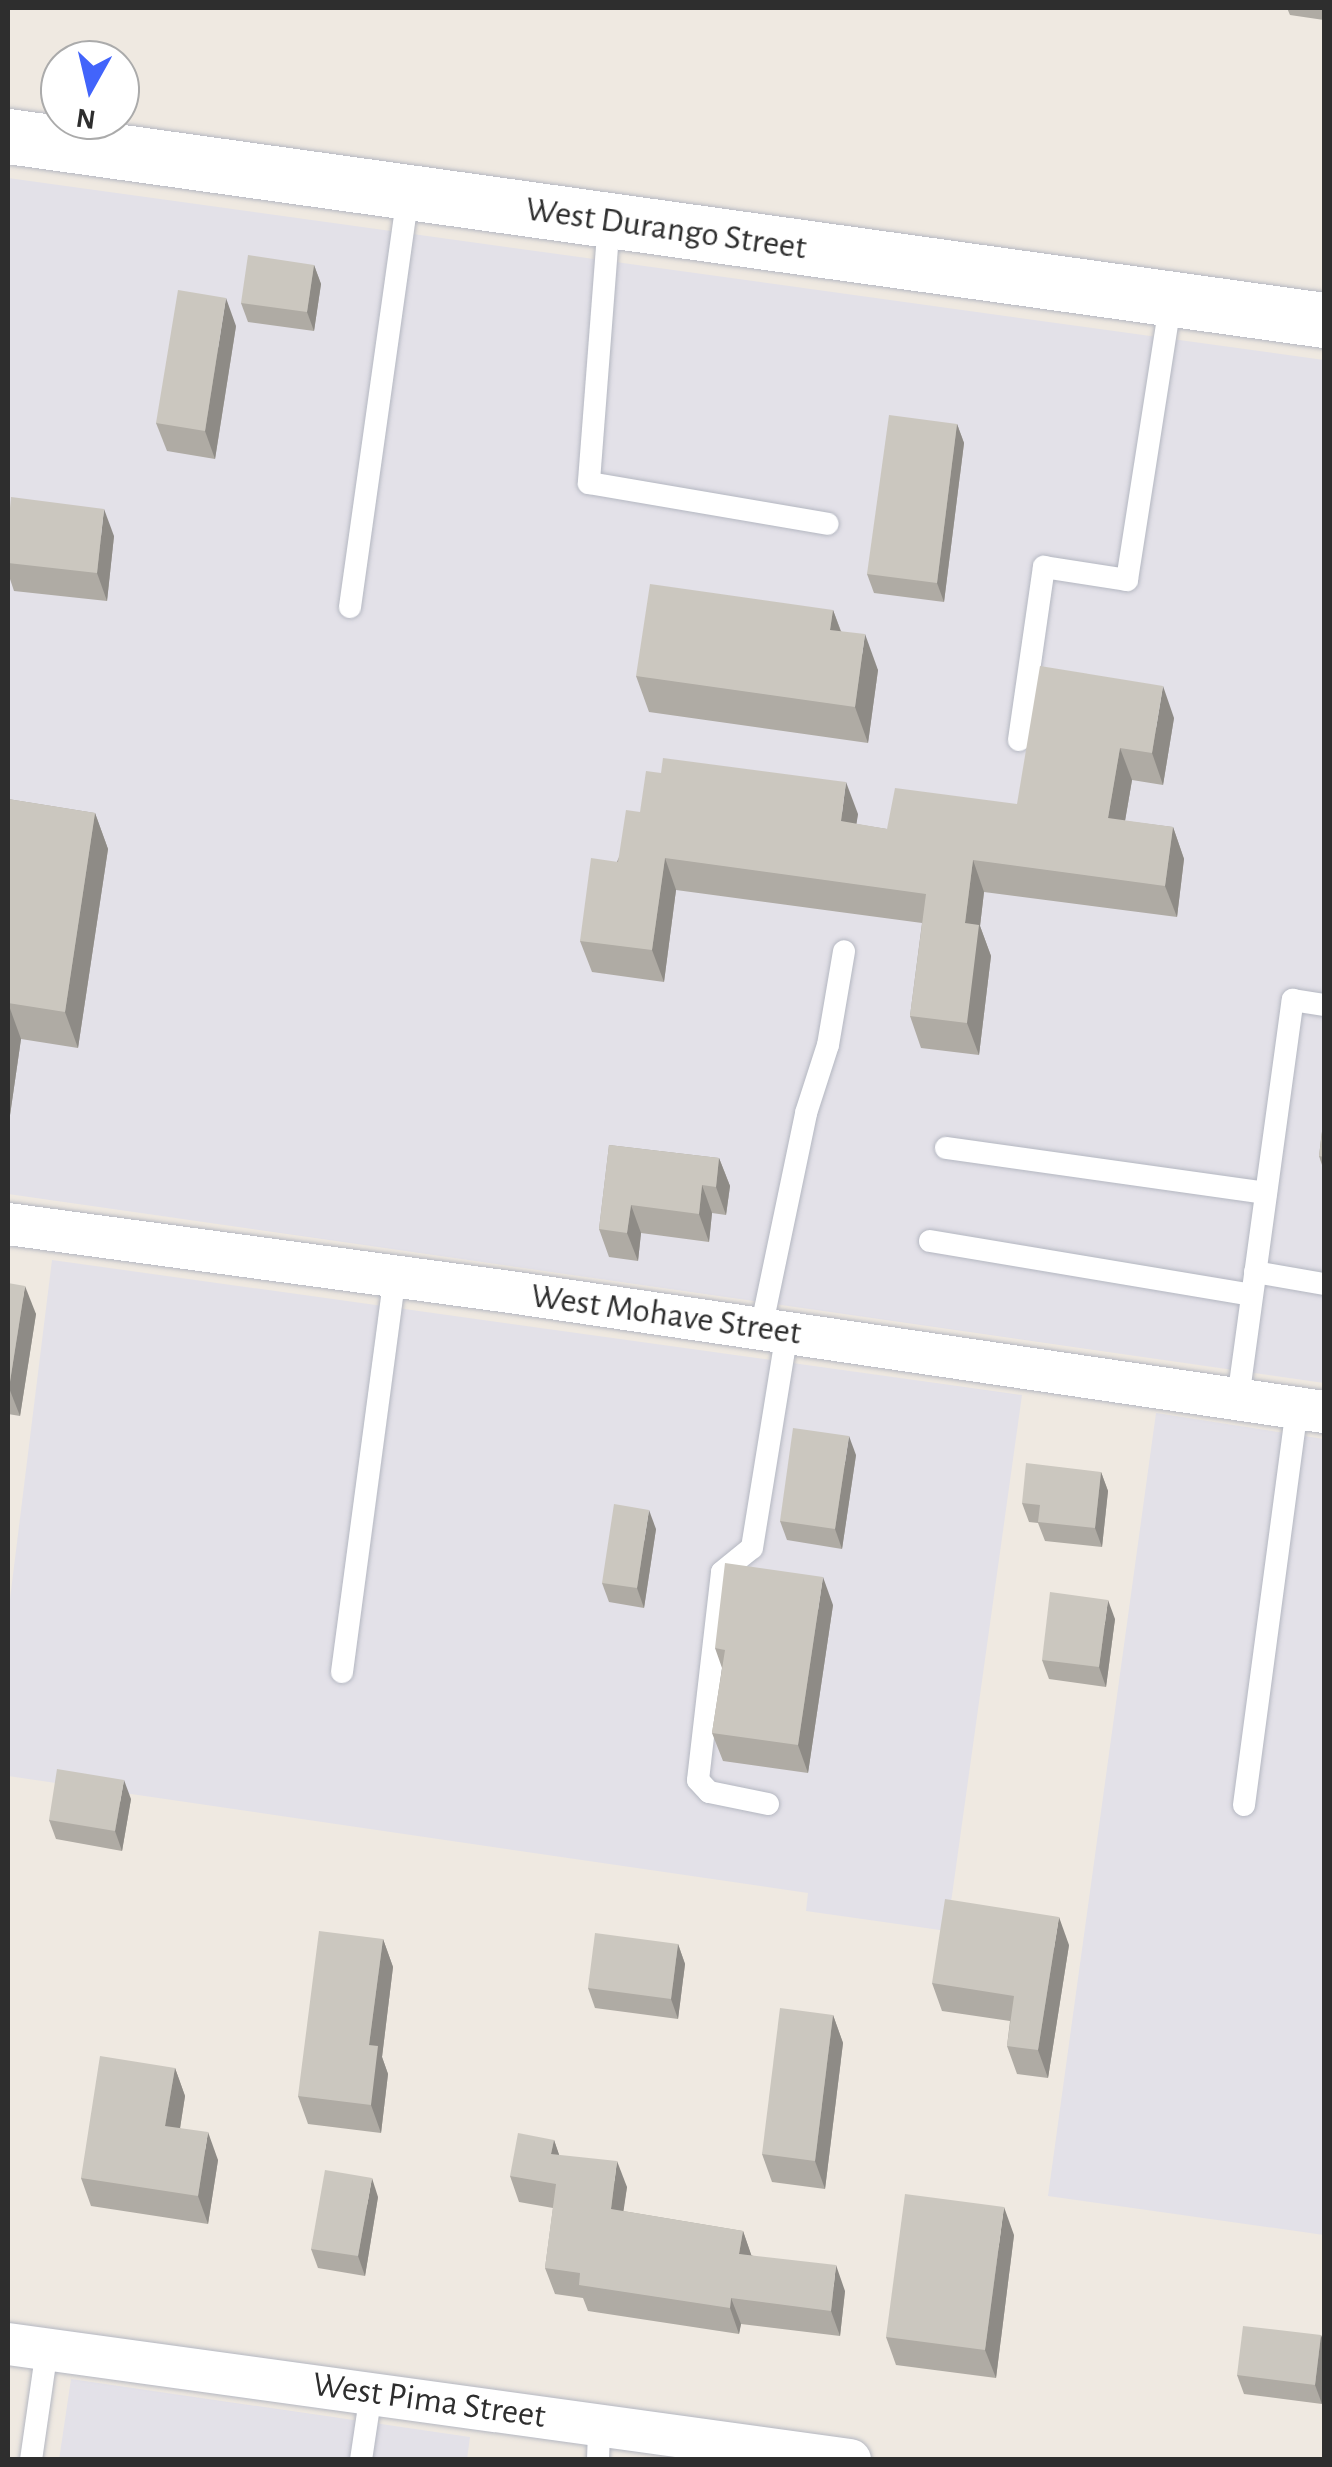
<!DOCTYPE html>
<style>
body{margin:0}
#map{position:relative;width:1332px;height:2467px;overflow:hidden;background:#efe9e1;font-family:"Alegreya Sans",sans-serif}
div>[style]{position:absolute}
[style*='--x']{left:calc(var(--x)*1px);top:calc(var(--y)*1px);width:calc(var(--w)*1px);rotate:calc(var(--a)*1deg)}
.industrial>*{inset:0;background:#e3e1e8}
.roads{filter:drop-shadow(0 0 2px #b4b7c1) drop-shadow(0 0 2px #b4b7c1)}
.lane>*{height:22px;margin:-11px;padding:0 11px;transform-origin:11px;border-radius:11px;background:#fff}
.street>*{height:42px;margin:-21px;padding:0 21px;transform-origin:21px;border-radius:21px;background:#fff}
.secondary>*{height:55px;margin:-27.5px;padding:0 27.5px;transform-origin:27.5px;border-radius:27.5px;background:#fff}
.wall>*{inset:0;background:#afaba4}
.shaded-wall>*{inset:0;background:#8e8b86}
.building>*{inset:0;background:#cbc7bf}
span{translate:-50% -50%;white-space:nowrap;text-align:center;line-height:1.15;-webkit-text-stroke:9px #fff;paint-order:stroke}
.street-label{font-size:35px;color:#2e2e2e}
.frame{position:absolute;inset:0;border:10px solid #2e2e2e;pointer-events:none}
.north{position:absolute;left:40px;top:40px;width:100px;height:100px;box-sizing:border-box;background:#fff;border:2px solid #ababab;border-radius:50%;rotate:188deg;font-size:28px;font-weight:700;line-height:40px;text-align:center;color:#2e2e2e}
.north::after{content:'';display:block;margin:auto;width:35px;height:45px;background:#4264fb;clip-path:polygon(50% 0,100% 100%,50% 72%,0 100%)}
</style>
<div id="map">
<div class="industrial">
<div style="clip-path:polygon(8px 178px,1324px 360px,1324px 1383px,8px 1194px)"></div>
<div style="clip-path:polygon(52px 1260px,1022px 1395px,947px 1931px,806px 1911px,808px 1893px,8px 1776px,8px 1615px)"></div>
<div style="clip-path:polygon(1156px 1413px,1324px 1439px,1324px 2235px,1048px 2196px)"></div>
<div style="clip-path:polygon(71px 2379px,470px 2437px,467px 2459px,59px 2460px)"></div>
</div>
<div class="roads">
<div class="lane">
<div style="--x:609;--y:221;--w:263;--a:94.4"></div>
<div style="--x:589;--y:483;--w:242;--a:9.7"></div>
<div style="--x:350;--y:607;--w:417;--a:-82"></div>
<div style="--x:1019;--y:740;--w:175;--a:-81.8"></div>
<div style="--x:1044;--y:567;--w:84;--a:8.9"></div>
<div style="--x:1127;--y:580;--w:284;--a:-81.1"></div>
<div style="--x:946;--y:1148;--w:323;--a:8"></div>
<div style="--x:930;--y:1241;--w:326;--a:9.5"></div>
<div style="--x:1255;--y:1272;--w:70;--a:9.9"></div>
<div style="--x:761;--y:1329;--w:221;--a:-78.2"></div>
<div style="--x:806;--y:1113;--w:71;--a:-72.1"></div>
<div style="--x:828;--y:1045;--w:95;--a:-80.3"></div>
<div style="--x:1238;--y:1399;--w:403;--a:-82.2"></div>
<div style="--x:1293;--y:1000;--w:31;--a:9"></div>
<div style="--x:342;--y:1672;--w:400;--a:-82.4"></div>
<div style="--x:768;--y:1804;--w:60;--a:-168.5"></div>
<div style="--x:709;--y:1792;--w:16;--a:-133"></div>
<div style="--x:698;--y:1780;--w:209;--a:-83.4"></div>
<div style="--x:722;--y:1572;--w:38;--a:-39"></div>
<div style="--x:752;--y:1548;--w:218;--a:-80.8"></div>
<div style="--x:1244;--y:1805;--w:401;--a:-82.4"></div>
<div style="--x:31;--y:2460;--w:112;--a:-81.8"></div>
<div style="--x:361;--y:2460;--w:68;--a:-81.5"></div>
<div style="--x:598;--y:2460;--w:35;--a:-88"></div>
</div>
<div class="street">
<div style="--x:8;--y:1224;--w:507;--a:7.71"></div>
<div style="--x:510;--y:1292;--w:823;--a:8.39"></div>
<div style="--x:8;--y:2344;--w:850;--a:7.84"></div>
</div>
<div class="secondary">
<div style="--x:8;--y:136;--w:1329;--a:7.96"></div>
</div>
</div>
<div class="wall">
<div style="clip-path:polygon(1287px 8px,1324px 8px,1324px 20px,1290px 15px)"></div>
<div style="clip-path:polygon(314px 265px,321px 284px,314px 331px,248px 322px,241px 303px)"></div>
<div style="clip-path:polygon(236px 326px,215px 459px,167px 451px,156px 423px)"></div>
<div style="clip-path:polygon(957px 424px,964px 443px,944px 602px,874px 593px,867px 574px)"></div>
<div style="clip-path:polygon(8px 530px,114px 536px,107px 601px,14px 591px,8px 573px)"></div>
<div style="clip-path:polygon(833px 610px,841px 631px,878px 670px,868px 743px,649px 712px,636px 676px)"></div>
<div style="clip-path:polygon(1174px 718px,1163px 785px,1132px 780px,1125px 821px,1173px 827px,1184px 859px,1177px 917px,984px 892px,980px 926px,991px 956px,979px 1055px,921px 1048px,910px 1016px,922px 923px,676px 890px,664px 982px,592px 972px,580px 941px,640px 812px,858px 814px,856px 824px,887px 829px,1017px 804px)"></div>
<div style="clip-path:polygon(8px 799px,95px 813px,108px 849px,78px 1048px,21px 1039px,8px 1129px)"></div>
<div style="clip-path:polygon(1324px 1115px,1324px 1171px,1319px 1156px)"></div>
<div style="clip-path:polygon(609px 1145px,719px 1158px,730px 1186px,726px 1215px,712px 1213px,709px 1242px,641px 1233px,638px 1261px,609px 1257px,599px 1229px)"></div>
<div style="clip-path:polygon(8px 1283px,36px 1314px,20px 1416px,8px 1414px)"></div>
<div style="clip-path:polygon(856px 1455px,842px 1549px,787px 1540px,780px 1521px)"></div>
<div style="clip-path:polygon(1101px 1472px,1108px 1491px,1102px 1547px,1045px 1541px,1038px 1523px,1029px 1522px,1022px 1503px)"></div>
<div style="clip-path:polygon(656px 1529px,644px 1608px,609px 1602px,602px 1583px)"></div>
<div style="clip-path:polygon(833px 1605px,808px 1773px,723px 1761px,712px 1733px,722px 1668px,715px 1648px)"></div>
<div style="clip-path:polygon(1115px 1619px,1106px 1687px,1049px 1679px,1042px 1660px)"></div>
<div style="clip-path:polygon(131px 1799px,122px 1851px,56px 1839px,49px 1820px)"></div>
<div style="clip-path:polygon(383px 1939px,393px 1967px,382px 2057px,388px 2074px,381px 2133px,308px 2124px,298px 2096px)"></div>
<div style="clip-path:polygon(678px 1944px,685px 1964px,678px 2019px,595px 2008px,588px 1988px)"></div>
<div style="clip-path:polygon(1069px 1945px,1048px 2078px,1017px 2074px,1007px 2046px,1010px 2021px,942px 2011px,932px 1983px)"></div>
<div style="clip-path:polygon(833px 2015px,843px 2043px,825px 2189px,772px 2182px,762px 2154px)"></div>
<div style="clip-path:polygon(175px 2068px,185px 2096px,180px 2128px,218px 2160px,208px 2224px,91px 2206px,81px 2178px)"></div>
<div style="clip-path:polygon(554px 2140px,559px 2155px,627px 2187px,623px 2211px,743px 2231px,751px 2255px,845px 2291px,840px 2336px,741px 2324px,739px 2334px,588px 2311px,583px 2298px,555px 2294px,545px 2268px,553px 2208px,519px 2202px,510px 2176px)"></div>
<div style="clip-path:polygon(378px 2197px,365px 2276px,318px 2268px,311px 2249px)"></div>
<div style="clip-path:polygon(1014px 2235px,996px 2378px,896px 2365px,886px 2337px)"></div>
<div style="clip-path:polygon(1321px 2335px,1324px 2344px,1324px 2385px,1322px 2404px,1244px 2394px,1237px 2375px)"></div>
</div>
<div class="shaded-wall">
<div style="clip-path:polygon(314px 265px,321px 284px,314px 331px,307px 312px)"></div>
<div style="clip-path:polygon(226px 298px,236px 326px,215px 459px,205px 431px)"></div>
<div style="clip-path:polygon(957px 424px,964px 443px,944px 602px,937px 583px)"></div>
<div style="clip-path:polygon(104px 509px,114px 536px,107px 601px,97px 573px)"></div>
<div style="clip-path:polygon(833px 610px,846px 646px,830px 630px)"></div>
<div style="clip-path:polygon(865px 634px,878px 670px,868px 743px,855px 707px)"></div>
<div style="clip-path:polygon(1163px 686px,1174px 718px,1163px 785px,1152px 753px)"></div>
<div style="clip-path:polygon(1120px 748px,1132px 780px,1120px 850px,1108px 818px)"></div>
<div style="clip-path:polygon(846px 782px,858px 814px,852px 853px,841px 821px)"></div>
<div style="clip-path:polygon(95px 813px,108px 849px,78px 1048px,65px 1012px)"></div>
<div style="clip-path:polygon(1173px 827px,1184px 859px,1177px 917px,1165px 886px)"></div>
<div style="clip-path:polygon(665px 858px,676px 890px,664px 982px,652px 950px)"></div>
<div style="clip-path:polygon(973px 860px,984px 892px,980px 926px,991px 956px,979px 1055px,967px 1023px,965px 923px)"></div>
<div style="clip-path:polygon(8px 1003px,21px 1039px,8px 1129px)"></div>
<div style="clip-path:polygon(719px 1158px,730px 1186px,726px 1215px,716px 1187px)"></div>
<div style="clip-path:polygon(702px 1185px,712px 1213px,709px 1242px,699px 1214px)"></div>
<div style="clip-path:polygon(631px 1205px,641px 1233px,638px 1261px,627px 1233px)"></div>
<div style="clip-path:polygon(25px 1286px,36px 1314px,20px 1416px,9px 1388px)"></div>
<div style="clip-path:polygon(849px 1436px,856px 1455px,842px 1549px,835px 1529px)"></div>
<div style="clip-path:polygon(1101px 1472px,1108px 1491px,1102px 1547px,1095px 1528px)"></div>
<div style="clip-path:polygon(649px 1510px,656px 1529px,644px 1608px,637px 1588px)"></div>
<div style="clip-path:polygon(823px 1577px,833px 1605px,808px 1773px,798px 1745px)"></div>
<div style="clip-path:polygon(1108px 1600px,1115px 1619px,1106px 1687px,1099px 1667px)"></div>
<div style="clip-path:polygon(124px 1780px,131px 1799px,122px 1851px,115px 1831px)"></div>
<div style="clip-path:polygon(1059px 1917px,1069px 1945px,1048px 2078px,1038px 2050px)"></div>
<div style="clip-path:polygon(383px 1939px,393px 1967px,382px 2057px,388px 2074px,381px 2133px,371px 2105px,369px 2045px)"></div>
<div style="clip-path:polygon(678px 1944px,685px 1964px,678px 2019px,671px 1999px)"></div>
<div style="clip-path:polygon(833px 2015px,843px 2043px,825px 2189px,815px 2161px)"></div>
<div style="clip-path:polygon(175px 2068px,185px 2096px,176px 2154px,165px 2126px)"></div>
<div style="clip-path:polygon(208px 2132px,218px 2160px,208px 2224px,198px 2196px)"></div>
<div style="clip-path:polygon(554px 2140px,563px 2166px,551px 2154px)"></div>
<div style="clip-path:polygon(617px 2161px,627px 2187px,620px 2235px,611px 2209px)"></div>
<div style="clip-path:polygon(372px 2178px,378px 2197px,365px 2276px,358px 2256px)"></div>
<div style="clip-path:polygon(1004px 2207px,1014px 2235px,996px 2378px,985px 2350px)"></div>
<div style="clip-path:polygon(743px 2231px,752px 2257px,739px 2254px)"></div>
<div style="clip-path:polygon(836px 2265px,845px 2291px,840px 2336px,831px 2311px)"></div>
<div style="clip-path:polygon(731px 2298px,741px 2324px,739px 2334px,730px 2308px)"></div>
<div style="clip-path:polygon(1321px 2335px,1324px 2344px,1324px 2385px,1322px 2404px,1315px 2385px)"></div>
</div>
<div class="building">
<div style="clip-path:polygon(248px 255px,314px 265px,307px 312px,241px 303px)"></div>
<div style="clip-path:polygon(178px 290px,226px 298px,205px 431px,156px 423px)"></div>
<div style="clip-path:polygon(889px 415px,957px 424px,937px 583px,867px 574px)"></div>
<div style="clip-path:polygon(11px 497px,104px 509px,97px 573px,8px 563px,8px 530px)"></div>
<div style="clip-path:polygon(650px 584px,833px 610px,830px 630px,865px 634px,855px 707px,636px 676px)"></div>
<div style="clip-path:polygon(1040px 666px,1163px 686px,1152px 753px,1120px 748px,1108px 818px,1173px 827px,1165px 886px,973px 860px,965px 923px,979px 925px,967px 1023px,910px 1016px,926px 894px,665px 858px,652px 950px,580px 941px,591px 858px,618px 862px,626px 810px,640px 812px,646px 771px,661px 773px,663px 758px,846px 782px,841px 821px,887px 829px,895px 788px,1017px 804px)"></div>
<div style="clip-path:polygon(8px 799px,95px 813px,65px 1012px,8px 1003px,8px 1009px)"></div>
<div style="clip-path:polygon(1324px 1115px,1324px 1157px,1319px 1156px)"></div>
<div style="clip-path:polygon(609px 1145px,719px 1158px,716px 1187px,702px 1185px,699px 1214px,631px 1205px,627px 1233px,599px 1229px)"></div>
<div style="clip-path:polygon(8px 1283px,25px 1286px,9px 1388px,8px 1387px)"></div>
<div style="clip-path:polygon(793px 1428px,849px 1436px,835px 1529px,780px 1521px)"></div>
<div style="clip-path:polygon(1026px 1463px,1101px 1472px,1095px 1528px,1038px 1522px,1040px 1505px,1022px 1503px)"></div>
<div style="clip-path:polygon(614px 1504px,649px 1510px,637px 1588px,602px 1583px)"></div>
<div style="clip-path:polygon(725px 1563px,823px 1577px,798px 1745px,712px 1733px,725px 1650px,715px 1648px)"></div>
<div style="clip-path:polygon(1050px 1592px,1108px 1600px,1099px 1667px,1042px 1660px)"></div>
<div style="clip-path:polygon(57px 1769px,124px 1780px,115px 1831px,49px 1820px)"></div>
<div style="clip-path:polygon(945px 1899px,1059px 1917px,1038px 2050px,1007px 2046px,1014px 1996px,932px 1983px)"></div>
<div style="clip-path:polygon(319px 1931px,383px 1939px,369px 2045px,378px 2046px,371px 2105px,298px 2096px)"></div>
<div style="clip-path:polygon(595px 1933px,678px 1944px,671px 1999px,588px 1988px)"></div>
<div style="clip-path:polygon(780px 2008px,833px 2015px,815px 2161px,762px 2154px)"></div>
<div style="clip-path:polygon(100px 2056px,175px 2068px,165px 2126px,208px 2132px,198px 2196px,81px 2178px)"></div>
<div style="clip-path:polygon(518px 2133px,554px 2140px,551px 2154px,617px 2161px,611px 2209px,743px 2231px,739px 2254px,836px 2265px,831px 2311px,731px 2298px,730px 2308px,579px 2285px,580px 2273px,545px 2268px,556px 2184px,510px 2176px)"></div>
<div style="clip-path:polygon(325px 2170px,372px 2178px,358px 2256px,311px 2249px)"></div>
<div style="clip-path:polygon(905px 2194px,1004px 2207px,985px 2350px,886px 2337px)"></div>
<div style="clip-path:polygon(1243px 2326px,1321px 2335px,1315px 2385px,1237px 2375px)"></div>
</div>
<div class="street-label">
<span style="left:666px;top:229px;rotate:8deg">West Durango Street</span>
<span style="left:666px;top:1315px;rotate:8deg">West Mohave Street</span>
<span style="left:429px;top:2401px;rotate:8deg">West Pima Street</span>
</div>
<div class="frame"></div>
<div class="north">N</div>
</div>
